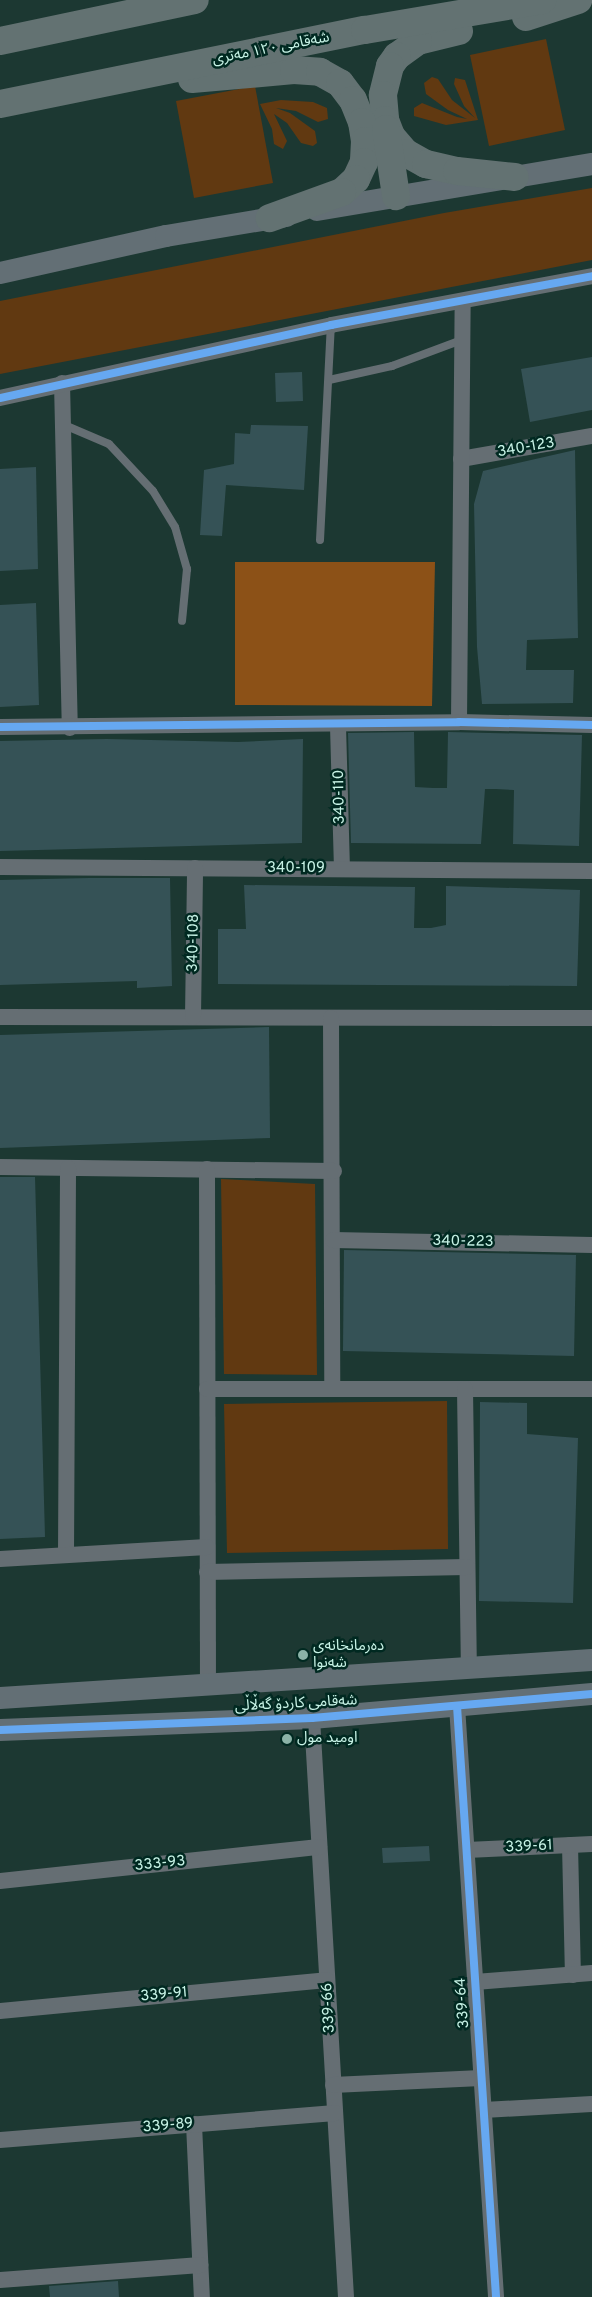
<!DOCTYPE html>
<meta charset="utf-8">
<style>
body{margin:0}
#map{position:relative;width:592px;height:2297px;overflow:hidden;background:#1c3832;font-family:Overpass,"Noto Sans Arabic",sans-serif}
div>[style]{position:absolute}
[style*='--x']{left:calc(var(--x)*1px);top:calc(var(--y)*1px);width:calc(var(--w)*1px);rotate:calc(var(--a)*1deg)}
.green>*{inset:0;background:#613911}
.forest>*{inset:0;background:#8c5117}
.building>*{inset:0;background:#355256}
.lane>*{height:8px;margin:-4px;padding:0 4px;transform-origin:4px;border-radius:4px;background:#656e73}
.street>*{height:16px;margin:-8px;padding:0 8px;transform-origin:8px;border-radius:8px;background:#656e73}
.secondary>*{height:22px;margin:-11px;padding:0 11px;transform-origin:11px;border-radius:11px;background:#636f75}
.highway>*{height:28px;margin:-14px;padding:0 14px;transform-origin:14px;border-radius:14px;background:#637272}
.cycleway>*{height:8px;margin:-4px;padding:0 4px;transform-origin:4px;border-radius:4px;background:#66a8f1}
.dots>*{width:14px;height:14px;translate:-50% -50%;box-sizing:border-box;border:2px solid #002921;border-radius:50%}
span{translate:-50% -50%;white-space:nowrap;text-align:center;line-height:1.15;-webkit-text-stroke:5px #002921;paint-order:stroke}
.street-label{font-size:15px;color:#c7f3e6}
.poi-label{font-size:15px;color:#c7f3e6}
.left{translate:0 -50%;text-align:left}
</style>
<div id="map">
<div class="green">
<div style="clip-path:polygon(546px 39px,565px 130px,489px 146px,470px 55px)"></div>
<div style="clip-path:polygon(432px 77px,438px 79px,452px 100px,475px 118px,464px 106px,454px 84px,455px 78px,465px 80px,478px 120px,446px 125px,414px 116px,414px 108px,422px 103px,457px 117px,467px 119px,448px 110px,426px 94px,424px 83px)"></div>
<div style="clip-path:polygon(255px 86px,273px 183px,194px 198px,176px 101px)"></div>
<div style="clip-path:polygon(281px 100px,313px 102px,327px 108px,328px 119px,318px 122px,296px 111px,276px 108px,290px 113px,315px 131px,317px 143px,313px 146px,301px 143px,287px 123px,274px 114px,287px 141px,283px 149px,274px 144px,272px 129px,260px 104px)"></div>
<div style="clip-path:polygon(592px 188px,592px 260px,0 374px,0 301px,444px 213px)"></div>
<div style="clip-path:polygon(221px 1179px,315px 1184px,317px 1375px,224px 1374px)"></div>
<div style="clip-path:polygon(447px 1401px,448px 1549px,227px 1553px,224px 1404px)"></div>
</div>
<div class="forest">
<div style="clip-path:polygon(235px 562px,435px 562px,432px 706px,235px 705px)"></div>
</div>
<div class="building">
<div style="clip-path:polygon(592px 357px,592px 410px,530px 422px,521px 369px)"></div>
<div style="clip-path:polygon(302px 372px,303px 401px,276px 402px,275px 373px)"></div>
<div style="clip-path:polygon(251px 425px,308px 426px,304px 490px,226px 485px,222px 536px,200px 535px,204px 470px,234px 464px,235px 433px,250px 434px)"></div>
<div style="clip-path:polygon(575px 450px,578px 638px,527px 640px,526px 670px,574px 670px,573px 703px,482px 704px,477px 647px,474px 504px,483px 471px)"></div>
<div style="clip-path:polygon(36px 467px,38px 569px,0 571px,0 469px)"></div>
<div style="clip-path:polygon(36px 603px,39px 705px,0 707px,0 605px)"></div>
<div style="clip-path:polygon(414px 732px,415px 787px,433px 788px,447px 788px,448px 732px,582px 735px,579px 846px,513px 844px,514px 790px,496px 789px,485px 789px,481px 844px,351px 843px,348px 733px)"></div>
<div style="clip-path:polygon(107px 739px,238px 742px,303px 739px,302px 843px,0 851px,0 741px)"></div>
<div style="clip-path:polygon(89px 878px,170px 878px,172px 986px,137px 988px,137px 981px,0 985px,0 880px)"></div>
<div style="clip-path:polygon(244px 885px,415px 887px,414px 928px,431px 928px,446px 925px,446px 886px,580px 890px,577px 986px,218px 984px,218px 929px,246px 929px)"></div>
<div style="clip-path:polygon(269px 1027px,270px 1138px,0 1148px,0 1035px)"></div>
<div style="clip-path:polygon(0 1177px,35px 1177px,45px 1537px,0 1539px)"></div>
<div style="clip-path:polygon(344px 1250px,576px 1255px,574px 1356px,343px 1351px)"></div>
<div style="clip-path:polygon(480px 1402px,527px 1403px,527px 1434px,578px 1438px,573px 1603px,479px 1601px)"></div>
<div style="clip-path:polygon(429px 1846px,430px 1861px,383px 1863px,382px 1848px)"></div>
<div style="clip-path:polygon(118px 2281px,119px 2297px,50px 2297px,49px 2286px)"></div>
</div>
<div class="lane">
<div style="--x:329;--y:380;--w:65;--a:-12.5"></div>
<div style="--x:392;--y:366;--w:75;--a:-20.4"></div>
<div style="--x:62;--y:424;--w:51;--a:23.1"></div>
<div style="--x:109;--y:444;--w:64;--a:46.9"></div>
<div style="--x:153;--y:491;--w:42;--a:58.6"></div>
<div style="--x:175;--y:527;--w:44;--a:74.1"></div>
<div style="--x:187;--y:569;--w:52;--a:95.5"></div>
<div style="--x:320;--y:540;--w:215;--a:-87.1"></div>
</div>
<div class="street">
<div style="--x:62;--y:383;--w:345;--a:88.7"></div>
<div style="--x:0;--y:398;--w:339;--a:-12.4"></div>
<div style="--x:331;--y:325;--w:266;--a:-10.6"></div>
<div style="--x:461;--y:459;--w:133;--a:-10"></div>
<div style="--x:459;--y:722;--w:421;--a:-89.5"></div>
<div style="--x:338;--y:726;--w:143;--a:88.4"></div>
<div style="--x:0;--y:727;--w:459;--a:-0.6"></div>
<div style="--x:459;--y:722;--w:133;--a:1.3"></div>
<div style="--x:0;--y:867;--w:592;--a:0.39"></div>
<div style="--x:0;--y:1017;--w:592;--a:0.1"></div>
<div style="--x:193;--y:1017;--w:149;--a:-89.2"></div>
<div style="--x:331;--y:1018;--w:371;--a:89.8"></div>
<div style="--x:0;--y:1167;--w:334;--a:0.7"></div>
<div style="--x:207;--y:1169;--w:517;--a:89.89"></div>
<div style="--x:333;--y:1240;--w:259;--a:1.1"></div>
<div style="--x:207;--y:1389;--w:385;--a:0"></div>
<div style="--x:465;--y:1389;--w:279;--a:89.2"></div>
<div style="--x:66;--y:1555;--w:387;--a:-89.7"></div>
<div style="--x:0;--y:1559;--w:207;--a:-3.3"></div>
<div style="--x:207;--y:1572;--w:260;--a:-1.1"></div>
<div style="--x:457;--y:1706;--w:592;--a:86.22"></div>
<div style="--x:312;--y:1718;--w:580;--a:86.64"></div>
<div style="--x:570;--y:1845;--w:130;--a:88.7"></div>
<div style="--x:467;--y:1850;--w:125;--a:-2.7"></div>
<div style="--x:0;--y:1881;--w:321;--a:-6.1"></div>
<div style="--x:475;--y:1982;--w:117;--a:-4.4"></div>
<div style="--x:0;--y:2011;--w:328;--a:-5.4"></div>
<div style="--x:333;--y:2085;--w:148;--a:-2.7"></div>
<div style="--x:484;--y:2110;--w:108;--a:-3.2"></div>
<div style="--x:194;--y:2124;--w:173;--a:87.4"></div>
<div style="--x:0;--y:2140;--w:336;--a:-4.6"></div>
<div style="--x:0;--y:2280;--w:201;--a:-4.3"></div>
</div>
<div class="secondary">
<div style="--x:317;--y:210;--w:279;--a:-9.5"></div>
<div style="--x:0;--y:273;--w:170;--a:-12.6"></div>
<div style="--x:166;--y:236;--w:122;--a:-9.5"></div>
<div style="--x:0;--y:1698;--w:593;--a:-3.67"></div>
<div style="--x:0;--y:1730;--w:312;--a:-2.2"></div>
<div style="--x:312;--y:1718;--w:281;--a:-4.9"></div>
</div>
<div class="highway">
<div style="--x:526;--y:17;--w:55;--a:-18.1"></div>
<div style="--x:459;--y:31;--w:42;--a:166.3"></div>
<div style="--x:418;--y:41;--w:26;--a:144"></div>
<div style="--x:397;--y:56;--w:12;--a:125"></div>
<div style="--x:390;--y:66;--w:30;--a:104"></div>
<div style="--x:383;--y:95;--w:25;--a:85"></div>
<div style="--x:385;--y:120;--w:17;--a:69"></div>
<div style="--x:391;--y:136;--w:23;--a:49"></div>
<div style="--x:406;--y:153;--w:23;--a:29"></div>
<div style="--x:426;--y:164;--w:32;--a:13"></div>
<div style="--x:457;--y:171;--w:58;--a:5.9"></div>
<div style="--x:0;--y:41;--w:199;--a:-11.9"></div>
<div style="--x:192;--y:79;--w:102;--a:-5"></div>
<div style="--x:294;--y:70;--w:26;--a:4"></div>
<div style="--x:320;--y:72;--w:23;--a:29"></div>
<div style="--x:340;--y:83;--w:21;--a:53"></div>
<div style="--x:353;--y:100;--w:24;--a:68"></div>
<div style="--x:362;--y:122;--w:19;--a:81"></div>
<div style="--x:365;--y:141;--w:21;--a:93"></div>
<div style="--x:364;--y:162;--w:19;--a:115"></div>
<div style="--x:356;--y:179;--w:19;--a:137"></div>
<div style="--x:342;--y:192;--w:77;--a:160.1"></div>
<div style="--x:0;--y:104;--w:372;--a:-11.5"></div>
<div style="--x:365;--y:30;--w:180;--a:-9.6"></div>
<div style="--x:386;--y:129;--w:68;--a:81.5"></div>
</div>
<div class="cycleway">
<div style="--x:0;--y:398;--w:339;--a:-12.4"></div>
<div style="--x:331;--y:325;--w:266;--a:-10.6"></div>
<div style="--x:0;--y:727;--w:459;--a:-0.6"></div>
<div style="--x:459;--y:722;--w:133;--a:1.3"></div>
<div style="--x:457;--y:1706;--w:592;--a:86.22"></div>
<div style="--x:0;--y:1730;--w:312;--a:-2.2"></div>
<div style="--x:312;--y:1718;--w:281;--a:-4.9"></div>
</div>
<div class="dots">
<div style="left:303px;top:1655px;background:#8bb2a7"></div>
<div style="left:287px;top:1739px;background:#8bb2a7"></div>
</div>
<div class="street-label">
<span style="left:271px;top:49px;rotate:-11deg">شەقامی ١٢٠ مەتری</span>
<span style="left:526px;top:448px;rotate:-10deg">340-123</span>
<span style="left:340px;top:797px;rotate:-91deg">340-110</span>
<span style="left:296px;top:869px">340-109</span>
<span style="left:194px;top:943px;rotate:-89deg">340-108</span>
<span style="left:463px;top:1242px;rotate:1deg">340-223</span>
<span style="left:296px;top:1704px;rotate:-3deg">شەقامی کاردۆ گەڵاڵی</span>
<span style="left:529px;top:1847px;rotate:-3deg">339-61</span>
<span style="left:160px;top:1864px;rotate:-6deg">333-93</span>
<span style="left:164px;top:1995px;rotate:-5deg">339-91</span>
<span style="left:463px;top:2003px;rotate:-94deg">339-64</span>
<span style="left:329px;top:2008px;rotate:-93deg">339-66</span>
<span style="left:168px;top:2126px;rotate:-5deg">339-89</span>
</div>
<div class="poi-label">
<span class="left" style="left:313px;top:1655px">دەرمانخانەی<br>شەنوا</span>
<span class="left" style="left:297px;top:1739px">اوميد مول</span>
</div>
</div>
